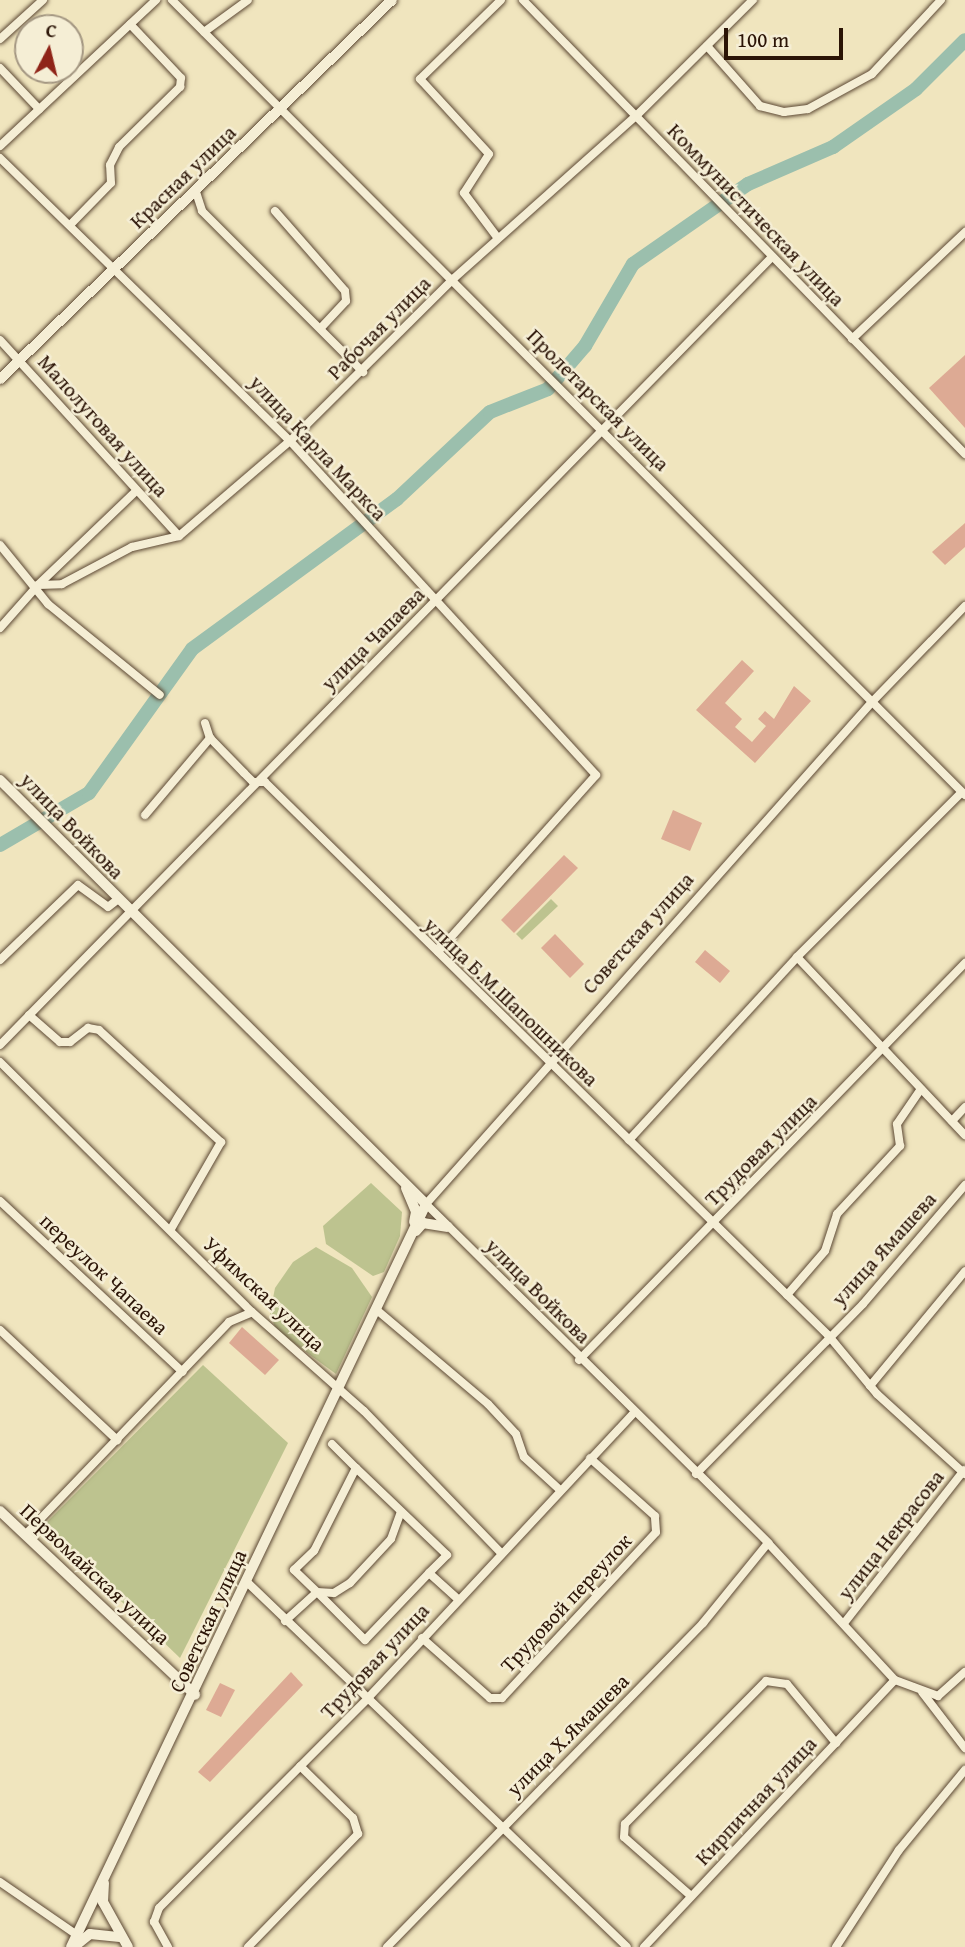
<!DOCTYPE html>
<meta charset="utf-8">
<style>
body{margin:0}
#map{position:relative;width:965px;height:1947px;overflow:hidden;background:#f0e5be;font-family:"Gentium Book Plus",serif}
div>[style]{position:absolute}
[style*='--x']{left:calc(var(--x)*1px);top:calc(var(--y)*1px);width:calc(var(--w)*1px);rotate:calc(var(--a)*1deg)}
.green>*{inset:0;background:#bdc38f}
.river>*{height:14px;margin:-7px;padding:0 7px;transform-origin:7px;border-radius:7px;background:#9bbfad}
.building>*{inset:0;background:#ddaa94}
.roads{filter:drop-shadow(0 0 2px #5c4834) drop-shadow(0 0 2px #5c4834)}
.street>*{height:8px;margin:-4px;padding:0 4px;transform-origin:4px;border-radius:4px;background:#f5eed5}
.secondary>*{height:10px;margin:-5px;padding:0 5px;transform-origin:5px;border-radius:5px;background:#f5eed5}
span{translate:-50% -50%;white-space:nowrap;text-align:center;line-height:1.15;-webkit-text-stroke:5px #f5eed5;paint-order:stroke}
.street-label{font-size:21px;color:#2b1406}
.north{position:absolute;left:14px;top:14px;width:70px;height:70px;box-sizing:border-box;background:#f5eed5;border:2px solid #a49782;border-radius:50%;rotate:7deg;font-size:19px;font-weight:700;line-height:28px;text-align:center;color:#2b1406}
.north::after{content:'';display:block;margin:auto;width:24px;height:32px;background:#8f2418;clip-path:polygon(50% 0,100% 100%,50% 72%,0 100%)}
.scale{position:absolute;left:724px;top:28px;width:119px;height:32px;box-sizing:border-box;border:4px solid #2b1406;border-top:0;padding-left:9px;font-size:21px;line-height:24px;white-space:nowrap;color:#2b1406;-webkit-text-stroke:5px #f5eed5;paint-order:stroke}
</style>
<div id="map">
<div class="green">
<div style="clip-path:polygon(551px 899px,558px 906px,522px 940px,516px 934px)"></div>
<div style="clip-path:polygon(371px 1183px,402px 1212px,400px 1236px,384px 1272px,373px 1276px,326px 1244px,323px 1226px)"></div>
<div style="clip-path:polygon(316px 1247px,352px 1268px,372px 1297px,336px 1374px,276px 1330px,270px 1313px,275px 1288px,293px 1262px)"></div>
<div style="clip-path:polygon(203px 1365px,288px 1443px,180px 1658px,43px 1526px)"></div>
</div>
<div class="river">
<div style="--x:0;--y:845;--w:103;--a:-30.3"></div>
<div style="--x:89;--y:793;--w:177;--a:-54.4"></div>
<div style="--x:192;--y:649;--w:254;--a:-36.2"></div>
<div style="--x:397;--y:499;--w:127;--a:-43.1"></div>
<div style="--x:490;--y:412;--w:62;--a:-21.6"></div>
<div style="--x:548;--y:389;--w:57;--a:-49.3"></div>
<div style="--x:585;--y:346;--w:95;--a:-59.7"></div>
<div style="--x:633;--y:264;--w:140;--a:-34.8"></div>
<div style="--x:748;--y:184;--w:93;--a:-23.5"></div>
<div style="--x:833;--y:147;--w:101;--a:-34.9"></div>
<div style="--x:916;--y:89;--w:69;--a:-45"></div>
</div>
<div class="building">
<div style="clip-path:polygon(965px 355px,965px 428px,929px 388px)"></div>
<div style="clip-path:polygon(965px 523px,965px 547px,945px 565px,932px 552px)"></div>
<div style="clip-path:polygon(742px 660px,754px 671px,725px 703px,742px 719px,735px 727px,752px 742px,766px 726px,758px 719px,765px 711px,774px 719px,794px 686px,811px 701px,755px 763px,696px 710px)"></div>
<div style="clip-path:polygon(673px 810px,702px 823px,690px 851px,661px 839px)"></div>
<div style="clip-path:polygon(564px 855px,578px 868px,514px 933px,501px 920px)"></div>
<div style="clip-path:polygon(555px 934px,584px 964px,570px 978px,541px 948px)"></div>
<div style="clip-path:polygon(705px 950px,730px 971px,720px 983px,695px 962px)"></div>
<div style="clip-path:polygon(242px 1327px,279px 1360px,265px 1375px,229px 1343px)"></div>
<div style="clip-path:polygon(291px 1672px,303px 1685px,210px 1782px,198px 1772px)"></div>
<div style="clip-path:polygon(220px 1683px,235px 1690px,221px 1717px,206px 1710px)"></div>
</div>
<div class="roads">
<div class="street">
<div style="--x:172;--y:0;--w:1123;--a:45.07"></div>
<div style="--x:523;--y:0;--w:634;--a:45.77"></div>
<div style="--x:204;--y:32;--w:54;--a:-36"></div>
<div style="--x:0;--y:39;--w:58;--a:-42.2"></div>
<div style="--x:707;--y:46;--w:80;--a:48.5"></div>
<div style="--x:760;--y:106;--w:25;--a:14"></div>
<div style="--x:784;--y:112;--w:24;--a:-7"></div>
<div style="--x:808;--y:109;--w:73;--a:-28.7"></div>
<div style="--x:872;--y:74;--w:101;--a:-47"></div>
<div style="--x:0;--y:68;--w:57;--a:46.4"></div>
<div style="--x:0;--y:146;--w:214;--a:-43.1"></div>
<div style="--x:0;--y:158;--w:405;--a:44.3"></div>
<div style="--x:290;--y:441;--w:453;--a:47.5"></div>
<div style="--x:596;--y:775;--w:237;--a:131.8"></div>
<div style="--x:196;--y:192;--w:20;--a:72"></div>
<div style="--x:202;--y:211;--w:228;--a:45"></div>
<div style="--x:275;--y:211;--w:106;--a:48.8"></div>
<div style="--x:345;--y:291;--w:10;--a:84"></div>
<div style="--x:346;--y:301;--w:37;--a:133"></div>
<div style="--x:71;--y:224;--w:57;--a:-45.7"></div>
<div style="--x:111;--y:183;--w:18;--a:-93"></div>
<div style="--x:110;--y:165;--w:20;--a:-63"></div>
<div style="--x:119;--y:147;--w:86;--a:-44.5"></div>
<div style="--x:180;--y:87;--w:9;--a:-84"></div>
<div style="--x:181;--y:78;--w:74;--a:-133.4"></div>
<div style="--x:497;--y:237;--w:55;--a:-126.9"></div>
<div style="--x:464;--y:193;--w:46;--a:-57.3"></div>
<div style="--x:489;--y:154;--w:102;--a:-132.6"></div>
<div style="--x:420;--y:79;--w:113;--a:-44.3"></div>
<div style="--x:852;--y:339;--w:156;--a:-43.4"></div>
<div style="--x:0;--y:340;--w:265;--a:47.6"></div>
<div style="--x:0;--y:545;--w:76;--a:50.9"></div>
<div style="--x:48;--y:604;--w:144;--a:39.1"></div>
<div style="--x:38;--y:585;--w:136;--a:-43.8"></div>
<div style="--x:965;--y:606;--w:134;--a:134.1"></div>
<div style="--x:872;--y:702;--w:672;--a:131.62"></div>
<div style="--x:426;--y:1204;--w:482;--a:44.7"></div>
<div style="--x:768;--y:1543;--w:187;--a:47.2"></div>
<div style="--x:895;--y:1680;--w:46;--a:20.4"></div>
<div style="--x:938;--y:1696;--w:36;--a:-42"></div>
<div style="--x:0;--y:628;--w:57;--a:-48.5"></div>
<div style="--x:38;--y:585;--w:24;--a:-2"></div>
<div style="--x:62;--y:584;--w:79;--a:-27.9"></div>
<div style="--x:132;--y:547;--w:48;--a:-13.2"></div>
<div style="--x:179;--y:536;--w:146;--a:-40.6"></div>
<div style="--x:290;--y:441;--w:230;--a:-44.8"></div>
<div style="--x:453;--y:279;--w:245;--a:-41.7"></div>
<div style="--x:636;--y:116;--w:165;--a:-44.8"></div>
<div style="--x:205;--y:723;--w:16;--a:72"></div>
<div style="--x:210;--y:738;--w:49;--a:45.8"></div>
<div style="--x:244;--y:773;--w:13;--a:45"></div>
<div style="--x:253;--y:782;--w:12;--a:0"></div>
<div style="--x:265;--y:782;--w:789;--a:44.49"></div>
<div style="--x:828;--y:1335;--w:77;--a:50.3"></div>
<div style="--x:877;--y:1394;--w:119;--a:42.3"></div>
<div style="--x:145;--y:815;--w:101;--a:-49.8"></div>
<div style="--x:797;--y:957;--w:245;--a:46.7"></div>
<div style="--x:0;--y:960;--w:108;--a:-43.9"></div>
<div style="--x:78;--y:885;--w:37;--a:36"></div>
<div style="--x:108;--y:907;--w:11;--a:-38"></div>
<div style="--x:29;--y:1015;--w:41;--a:41.1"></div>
<div style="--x:60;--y:1042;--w:10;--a:0"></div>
<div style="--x:70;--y:1042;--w:23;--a:-38"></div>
<div style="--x:88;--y:1028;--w:11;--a:10"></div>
<div style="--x:99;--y:1030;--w:166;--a:42.6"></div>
<div style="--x:221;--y:1142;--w:100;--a:119.9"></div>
<div style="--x:0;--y:1045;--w:1102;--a:-45.59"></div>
<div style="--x:0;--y:1062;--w:355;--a:44.8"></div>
<div style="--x:252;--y:1312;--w:149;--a:41.5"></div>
<div style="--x:364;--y:1411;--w:197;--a:46"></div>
<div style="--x:952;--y:1121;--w:19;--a:-47"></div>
<div style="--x:629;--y:1140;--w:248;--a:-47.4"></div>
<div style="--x:797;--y:957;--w:233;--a:-45"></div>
<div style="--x:0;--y:1201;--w:250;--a:43.1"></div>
<div style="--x:787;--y:1295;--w:58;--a:-49.2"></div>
<div style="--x:825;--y:1251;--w:39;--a:-72"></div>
<div style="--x:837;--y:1214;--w:93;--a:-47.2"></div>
<div style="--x:900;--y:1146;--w:22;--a:-98"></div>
<div style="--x:897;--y:1124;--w:42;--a:-55.6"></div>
<div style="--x:378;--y:1311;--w:144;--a:40.2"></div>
<div style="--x:488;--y:1404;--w:41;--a:47"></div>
<div style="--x:516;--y:1434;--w:24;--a:71"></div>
<div style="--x:524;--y:1457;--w:49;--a:42.5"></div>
<div style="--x:0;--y:1330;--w:161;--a:43.2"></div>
<div style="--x:579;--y:1360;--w:554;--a:-45.8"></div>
<div style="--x:870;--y:1386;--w:149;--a:-50.4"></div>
<div style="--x:332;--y:1444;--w:34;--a:45"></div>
<div style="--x:696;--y:1474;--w:238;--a:-45.5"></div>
<div style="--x:863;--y:1304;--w:157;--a:-49.4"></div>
<div style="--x:25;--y:1535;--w:295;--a:-46.2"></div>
<div style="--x:229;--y:1322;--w:25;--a:-23"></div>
<div style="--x:248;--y:1583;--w:525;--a:43.84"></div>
<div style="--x:317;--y:1592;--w:68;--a:45"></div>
<div style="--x:365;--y:1640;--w:93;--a:-46.3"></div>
<div style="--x:317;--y:1592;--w:17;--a:3"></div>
<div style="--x:334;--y:1593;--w:19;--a:-32"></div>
<div style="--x:350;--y:1583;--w:60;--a:-47"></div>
<div style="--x:391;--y:1539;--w:29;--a:-70"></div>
<div style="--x:285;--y:1621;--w:43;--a:-42.2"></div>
<div style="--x:317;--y:1592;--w:32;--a:-136"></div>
<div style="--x:294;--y:1570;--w:28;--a:-44"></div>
<div style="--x:314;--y:1551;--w:93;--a:-63.2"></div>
<div style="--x:356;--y:1468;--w:126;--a:43.7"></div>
<div style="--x:447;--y:1555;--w:25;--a:135"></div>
<div style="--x:429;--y:1573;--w:38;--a:42"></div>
<div style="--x:845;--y:1622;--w:193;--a:-51.9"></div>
<div style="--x:422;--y:1638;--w:91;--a:41.4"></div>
<div style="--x:490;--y:1698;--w:12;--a:0"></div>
<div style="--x:502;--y:1698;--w:226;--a:-47.1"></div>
<div style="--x:656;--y:1532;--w:16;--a:-94"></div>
<div style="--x:655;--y:1516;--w:87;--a:-138.3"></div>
<div style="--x:922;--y:1692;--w:71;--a:52.5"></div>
<div style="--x:0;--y:1882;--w:93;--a:34.5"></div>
<div style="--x:691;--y:1896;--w:89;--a:-138.6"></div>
<div style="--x:624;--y:1837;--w:13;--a:-86"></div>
<div style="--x:625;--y:1824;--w:201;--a:-45.4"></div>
<div style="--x:766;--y:1681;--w:21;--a:8"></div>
<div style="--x:787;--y:1684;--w:77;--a:50.3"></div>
<div style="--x:168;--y:1947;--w:29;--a:-119"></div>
<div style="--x:154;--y:1922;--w:15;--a:-70"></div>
<div style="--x:159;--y:1908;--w:296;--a:-45.1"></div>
<div style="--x:368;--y:1698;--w:388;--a:-47"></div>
<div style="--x:248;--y:1947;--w:158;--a:-45.8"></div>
<div style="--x:358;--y:1834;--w:17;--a:-107"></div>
<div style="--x:353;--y:1818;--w:74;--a:-135.5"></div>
<div style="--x:387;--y:1947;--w:453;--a:-45.7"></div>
<div style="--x:703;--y:1623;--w:103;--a:-50.9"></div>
<div style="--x:644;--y:1947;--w:366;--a:-46.8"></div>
<div style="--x:836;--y:1947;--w:116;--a:-57"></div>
<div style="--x:899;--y:1850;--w:104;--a:-50.5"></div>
</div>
<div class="secondary">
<div style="--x:0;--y:379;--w:545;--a:-44.03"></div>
<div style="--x:0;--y:780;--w:601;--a:44.87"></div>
<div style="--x:426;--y:1204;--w:823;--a:115.54"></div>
<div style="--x:406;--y:1188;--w:26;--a:67"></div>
<div style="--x:416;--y:1212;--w:10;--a:101"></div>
<div style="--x:416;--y:1231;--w:11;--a:-49"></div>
<div style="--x:423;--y:1223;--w:25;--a:9"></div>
<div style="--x:0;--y:1511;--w:268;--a:43.3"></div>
<div style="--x:104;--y:1883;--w:19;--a:93"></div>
<div style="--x:103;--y:1902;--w:51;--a:60.9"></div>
<div style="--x:75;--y:1946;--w:19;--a:-39"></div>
<div style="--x:90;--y:1934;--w:30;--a:6"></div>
</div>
</div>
<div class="street-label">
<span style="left:183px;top:177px;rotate:-44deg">Красная улица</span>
<span style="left:756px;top:215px;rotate:46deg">Коммунистическая улица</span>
<span style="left:379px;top:328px;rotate:-45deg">Рабочая улица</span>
<span style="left:598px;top:400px;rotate:45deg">Пролетарская улица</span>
<span style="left:103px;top:426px;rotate:48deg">Малолуговая улица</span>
<span style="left:318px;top:448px;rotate:47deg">улица Карла Маркса</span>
<span style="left:373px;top:639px;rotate:-45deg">улица Чапаева</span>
<span style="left:72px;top:826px;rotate:46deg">улица Войкова</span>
<span style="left:638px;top:933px;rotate:-48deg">Советская улица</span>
<span style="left:511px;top:1002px;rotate:44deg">улица Б.М.Шапошникова</span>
<span style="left:761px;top:1150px;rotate:-45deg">Трудовая улица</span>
<span style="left:884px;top:1249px;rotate:-48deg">улица Ямашева</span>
<span style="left:104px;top:1274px;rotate:43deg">переулок Чапаева</span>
<span style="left:538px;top:1291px;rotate:45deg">улица Войкова</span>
<span style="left:264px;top:1294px;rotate:43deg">Уфимская улица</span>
<span style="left:891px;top:1535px;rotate:-52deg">улица Некрасова</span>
<span style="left:95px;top:1574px;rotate:43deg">Первомайская улица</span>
<span style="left:566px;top:1603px;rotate:-47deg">Трудовой переулок</span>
<span style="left:208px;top:1621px;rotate:-65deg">Советская улица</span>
<span style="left:375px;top:1661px;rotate:-47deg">Трудовая улица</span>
<span style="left:568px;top:1735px;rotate:-45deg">улица Х.Ямашева</span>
<span style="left:756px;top:1801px;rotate:-47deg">Кирпичная улица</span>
</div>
<div class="north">С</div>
<div class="scale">100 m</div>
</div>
